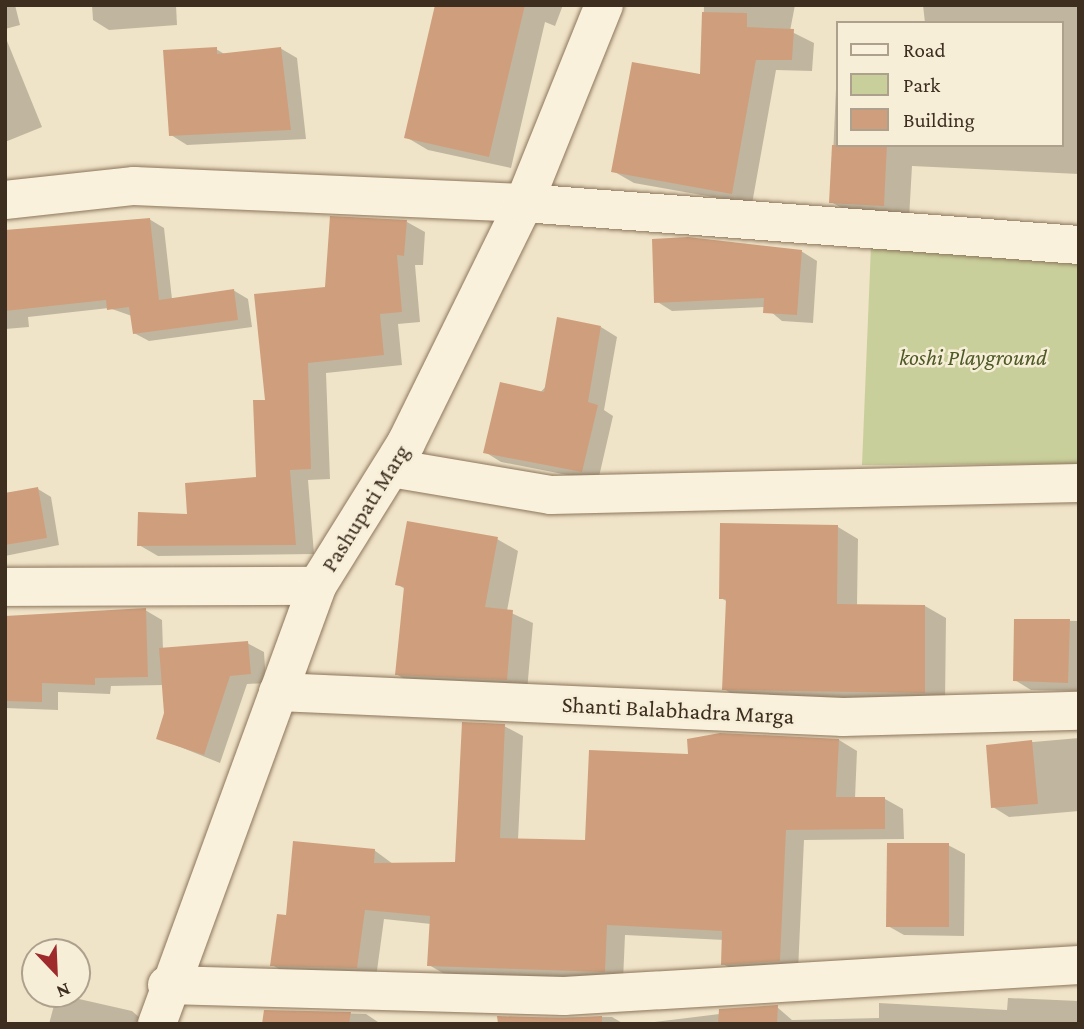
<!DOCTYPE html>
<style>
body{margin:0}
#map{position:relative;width:1084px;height:1029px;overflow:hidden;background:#f0e4c8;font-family:"Crimson Pro",serif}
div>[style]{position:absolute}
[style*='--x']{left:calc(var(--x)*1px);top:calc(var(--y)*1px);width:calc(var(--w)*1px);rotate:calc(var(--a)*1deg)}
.green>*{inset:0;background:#c9cf9b}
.shadow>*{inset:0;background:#0003}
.building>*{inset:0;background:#cf9f7d}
.roads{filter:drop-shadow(0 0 2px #8d765c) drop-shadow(0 0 2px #8d765c)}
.minor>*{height:38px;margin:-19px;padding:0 19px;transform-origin:19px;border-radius:19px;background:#faf1dc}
span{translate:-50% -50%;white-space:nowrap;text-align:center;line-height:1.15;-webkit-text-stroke:5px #f7eed8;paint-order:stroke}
.park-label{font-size:23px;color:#4d5a26;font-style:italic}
.street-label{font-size:23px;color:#3d2e20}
.frame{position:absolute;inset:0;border:7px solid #3d2e20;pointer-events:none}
.legend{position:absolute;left:836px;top:21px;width:228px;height:126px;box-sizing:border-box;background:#f7eed8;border:2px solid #ada18e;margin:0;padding:9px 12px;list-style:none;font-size:21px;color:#3d2e20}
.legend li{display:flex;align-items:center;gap:14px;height:35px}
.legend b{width:35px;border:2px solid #ada18e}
.north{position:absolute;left:21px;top:938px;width:70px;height:70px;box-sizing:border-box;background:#f7eed8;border:2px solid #ada18e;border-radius:50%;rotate:157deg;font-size:19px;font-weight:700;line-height:28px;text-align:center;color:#3d2e20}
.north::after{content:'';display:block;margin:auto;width:24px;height:32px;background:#9e2a2b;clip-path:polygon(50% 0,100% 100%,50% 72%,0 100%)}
</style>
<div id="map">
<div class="green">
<div style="clip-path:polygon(871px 245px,1079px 249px,1079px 464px,862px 465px)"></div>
</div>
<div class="shadow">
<div style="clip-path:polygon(5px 5px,15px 5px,20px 25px,5px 29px)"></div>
<div style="clip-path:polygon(92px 5px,176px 5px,177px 25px,109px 30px,93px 20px)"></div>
<div style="clip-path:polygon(437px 5px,563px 5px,555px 26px,545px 22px,511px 168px,428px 150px,406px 137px)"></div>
<div style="clip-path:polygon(704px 5px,795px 5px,790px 31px,814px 43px,812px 71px,776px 70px,752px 204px,634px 183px,613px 171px,702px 76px)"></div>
<div style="clip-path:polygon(923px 5px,1079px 5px,1079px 174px,912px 166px,909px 219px,856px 216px,831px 202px,836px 88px,837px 145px,1061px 145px,1061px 23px,925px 23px)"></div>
<div style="clip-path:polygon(5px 36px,42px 127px,5px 142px)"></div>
<div style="clip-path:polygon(280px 48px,297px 58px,306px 139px,187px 145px,171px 135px,216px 49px,226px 55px)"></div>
<div style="clip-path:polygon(149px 219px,164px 228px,172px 299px,233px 290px,248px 299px,252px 327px,149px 341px,134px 333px,132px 316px,109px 308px,28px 317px,29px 327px,5px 329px,5px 233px)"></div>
<div style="clip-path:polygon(407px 222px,425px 232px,423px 265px,415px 265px,420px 322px,398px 324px,402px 365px,326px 373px,330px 479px,308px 480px,314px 554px,158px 556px,139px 545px,258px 479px,267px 401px,326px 288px)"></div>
<div style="clip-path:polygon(801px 251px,817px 261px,813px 323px,782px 321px,765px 307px,672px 311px,656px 301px)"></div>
<div style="clip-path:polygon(601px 327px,617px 337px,604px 410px,613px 416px,598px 481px,501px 462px,485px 452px)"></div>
<div style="clip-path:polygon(38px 489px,51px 497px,59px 545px,5px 556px,5px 493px)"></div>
<div style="clip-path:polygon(838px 527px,858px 539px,857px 606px,925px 606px,946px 618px,945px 704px,744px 701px,724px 689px,728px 602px,721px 598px)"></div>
<div style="clip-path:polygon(497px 539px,518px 551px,507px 611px,533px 623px,527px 691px,417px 686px,396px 674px,405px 589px,397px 584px)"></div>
<div style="clip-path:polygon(145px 610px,162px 620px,163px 650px,247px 643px,264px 652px,266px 683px,247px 684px,220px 763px,158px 738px,166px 713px,164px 685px,111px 686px,110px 694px,58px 692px,58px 710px,5px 708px,5px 617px)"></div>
<div style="clip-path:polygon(1015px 620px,1079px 621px,1079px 691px,1031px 690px,1015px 680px)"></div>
<div style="clip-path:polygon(504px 726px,523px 736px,518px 840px,587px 842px,690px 756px,839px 740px,857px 751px,855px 799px,885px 799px,903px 809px,904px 839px,804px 840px,798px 971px,741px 974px,723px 964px,724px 940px,625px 935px,623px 981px,448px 976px,429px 965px,431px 924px,384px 919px,376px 978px,291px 976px,272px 965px,288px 917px,374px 850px,393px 864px,457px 863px)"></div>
<div style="clip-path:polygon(1079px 738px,1079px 811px,1009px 817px,993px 807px,987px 746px)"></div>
<div style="clip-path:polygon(948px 845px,965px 854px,964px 936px,904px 935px,888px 926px)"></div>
<div style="clip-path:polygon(57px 994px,132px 1011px,147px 1024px,49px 1024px)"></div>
<div style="clip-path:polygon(1008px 998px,1079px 1001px,1079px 1024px,638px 1024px,777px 1007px,792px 1020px,879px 1018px,879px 1003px,1007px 1010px)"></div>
<div style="clip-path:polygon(266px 1011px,366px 1014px,381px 1024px,265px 1024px)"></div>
<div style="clip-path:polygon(612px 1017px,624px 1024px,499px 1024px,499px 1018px)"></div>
</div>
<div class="building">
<div style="clip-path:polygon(435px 5px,525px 5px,489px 157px,404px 138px)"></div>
<div style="clip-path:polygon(702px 12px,747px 13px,747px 27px,794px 29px,792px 60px,756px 60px,732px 194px,611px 172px,632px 62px,700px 74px)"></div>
<div style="clip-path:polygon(217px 47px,217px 54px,281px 47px,291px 130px,169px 136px,163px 50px)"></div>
<div style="clip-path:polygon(832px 145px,887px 145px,884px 206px,829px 203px)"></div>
<div style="clip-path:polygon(330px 216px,407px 220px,404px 256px,397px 255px,402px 312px,380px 314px,384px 355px,308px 363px,311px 469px,290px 470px,296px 545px,137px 546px,138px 512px,187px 514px,185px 483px,256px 477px,253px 400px,265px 400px,254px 294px,325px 287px)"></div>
<div style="clip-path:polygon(150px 218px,159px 300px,234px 289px,238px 320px,133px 334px,129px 307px,107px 310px,106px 300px,5px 311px,5px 230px)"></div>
<div style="clip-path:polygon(688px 237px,802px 250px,797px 315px,763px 313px,764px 298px,654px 303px,652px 239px)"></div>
<div style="clip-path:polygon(557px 317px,601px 326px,588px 402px,598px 405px,582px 472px,483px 453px,500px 382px,544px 392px)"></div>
<div style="clip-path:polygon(38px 487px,47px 538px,5px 545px,5px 493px)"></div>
<div style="clip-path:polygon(407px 521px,498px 537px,485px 607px,513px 610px,507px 680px,395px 675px,404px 587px,395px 585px)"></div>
<div style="clip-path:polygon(720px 523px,838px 525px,837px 604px,925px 605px,925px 693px,722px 690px,726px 599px,719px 599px)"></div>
<div style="clip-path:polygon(146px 608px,148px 677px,95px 678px,95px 685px,42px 683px,42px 702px,5px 701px,5px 616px)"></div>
<div style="clip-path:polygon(1014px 619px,1070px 619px,1068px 683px,1013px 681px)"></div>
<div style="clip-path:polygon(248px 641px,251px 674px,230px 676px,204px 755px,156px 739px,164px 713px,159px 648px)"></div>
<div style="clip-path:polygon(462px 722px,505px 724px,500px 838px,585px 840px,589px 750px,688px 754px,687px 739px,720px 733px,839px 739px,836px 797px,885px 797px,885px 829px,786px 830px,780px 961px,721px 965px,722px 931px,607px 925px,605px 972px,427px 966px,430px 916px,365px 910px,357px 968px,270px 966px,277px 914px,286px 915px,293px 841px,375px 849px,374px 863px,455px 862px)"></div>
<div style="clip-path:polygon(1032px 740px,1038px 804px,991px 808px,986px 745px)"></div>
<div style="clip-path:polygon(887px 843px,949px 843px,949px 927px,886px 927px)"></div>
<div style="clip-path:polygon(778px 1005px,777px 1024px,718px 1024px,719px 1009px)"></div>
<div style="clip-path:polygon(264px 1010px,351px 1012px,349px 1024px,262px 1024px)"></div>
<div style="clip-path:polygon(497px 1016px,564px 1018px,602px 1016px,602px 1024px,498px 1024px)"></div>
</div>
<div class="roads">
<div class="minor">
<div style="--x:5;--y:200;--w:130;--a:-6.2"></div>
<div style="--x:134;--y:186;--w:390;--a:2.5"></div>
<div style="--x:524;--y:203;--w:557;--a:4.33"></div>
<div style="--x:391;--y:468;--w:162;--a:9.6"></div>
<div style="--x:551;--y:495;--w:528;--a:-1.3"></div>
<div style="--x:5;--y:587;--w:312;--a:-0.2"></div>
<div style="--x:278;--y:692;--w:566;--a:2.53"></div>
<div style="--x:843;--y:717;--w:236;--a:-1.5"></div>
<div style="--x:167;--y:985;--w:397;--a:1.6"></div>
<div style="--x:564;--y:996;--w:516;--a:-3.44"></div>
<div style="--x:157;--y:1024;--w:466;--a:-69.9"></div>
<div style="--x:317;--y:586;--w:168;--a:-58.1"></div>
<div style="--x:406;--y:443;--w:267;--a:-63.8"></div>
<div style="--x:524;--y:203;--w:214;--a:-68"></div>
</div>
</div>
<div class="park-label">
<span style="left:973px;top:357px">koshi Playground</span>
</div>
<div class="street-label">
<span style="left:365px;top:508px;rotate:-58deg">Pashupati Marg</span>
<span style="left:678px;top:710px;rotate:3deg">Shanti Balabhadra Marga</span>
</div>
<div class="frame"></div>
<ul class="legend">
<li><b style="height:9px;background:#faf1dc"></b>Road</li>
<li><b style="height:19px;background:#c9cf9b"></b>Park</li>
<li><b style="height:19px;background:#cf9f7d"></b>Building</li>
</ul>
<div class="north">N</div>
</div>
